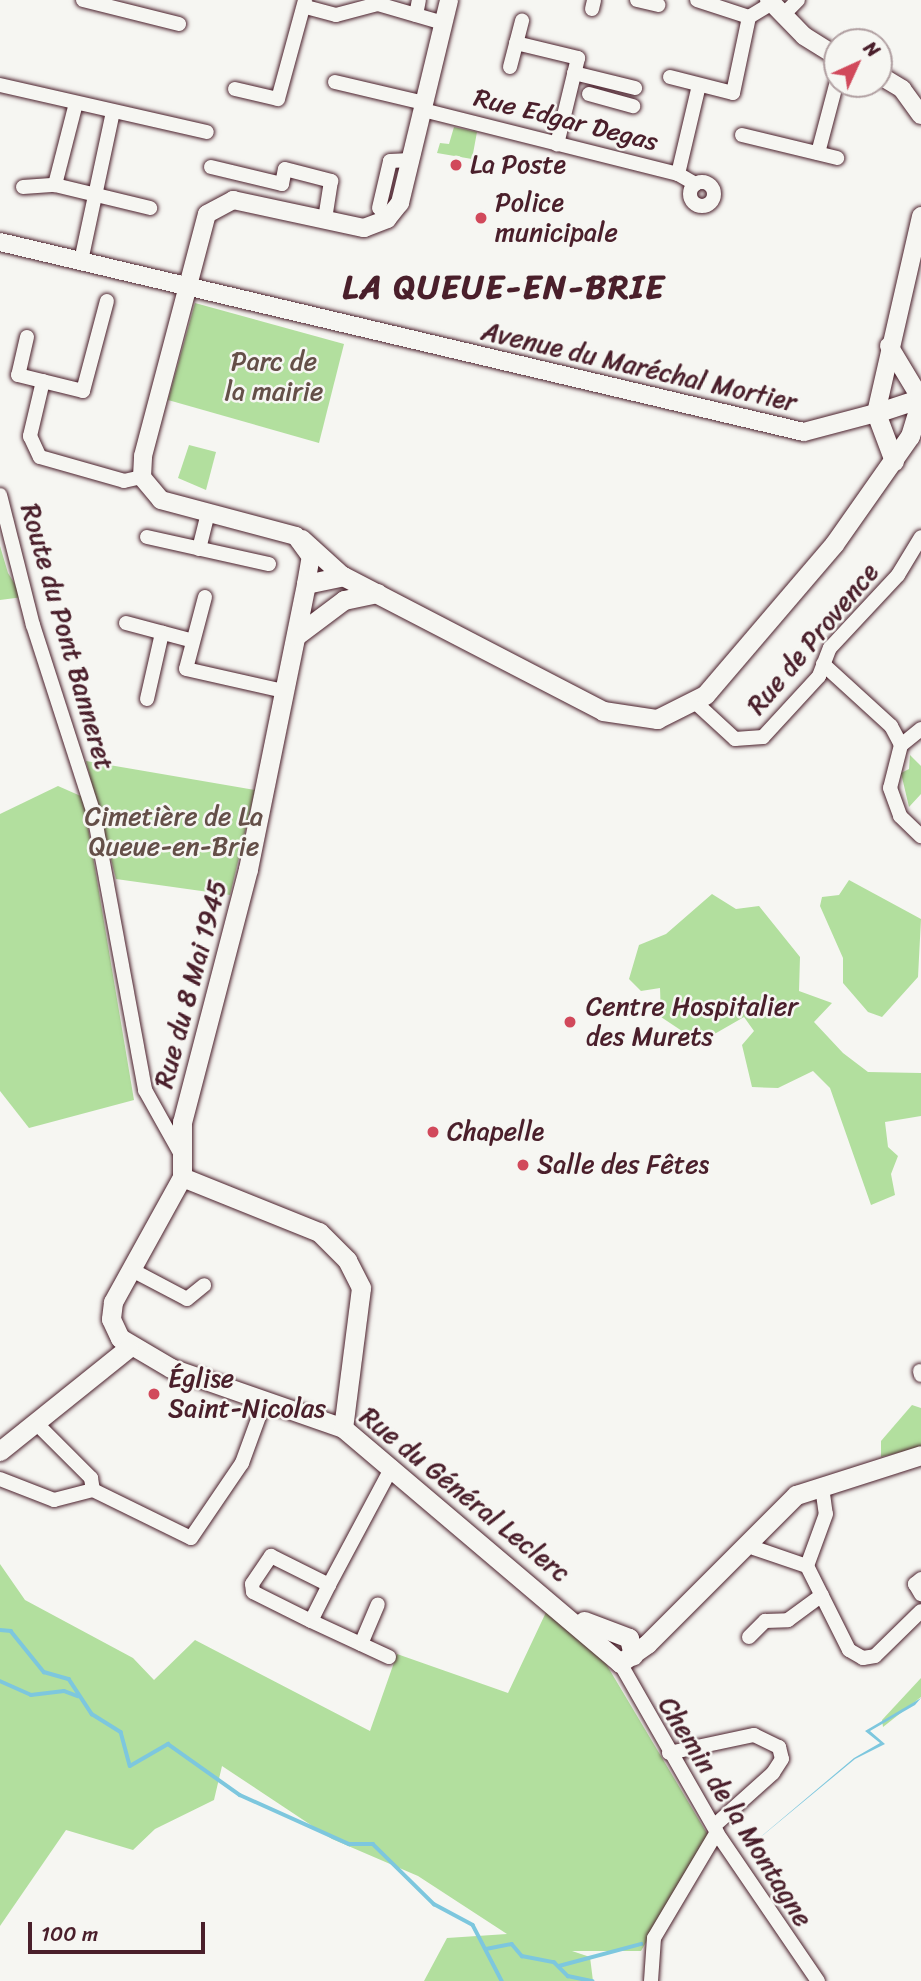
<!DOCTYPE html>
<meta charset="utf-8">
<style>
body{margin:0}
#map{position:relative;width:921px;height:1981px;overflow:hidden;background:#f6f6f2;font-family:Sriracha,sans-serif}
div>[style]{position:absolute}
[style*='--x']{left:calc(var(--x)*1px);top:calc(var(--y)*1px);width:calc(var(--w)*1px);rotate:calc(var(--a)*1deg)}
.green>*{inset:0;background:#b2df9e}
.water>*{inset:0;background:#7dc7de}
.stream>*{height:3.5px;margin:-1.75px;padding:0 1.75px;transform-origin:1.75px;border-radius:1.75px;background:#7dc7de}
.roads{filter:drop-shadow(0 0 2px #4a1f2b) drop-shadow(0 0 2px #4a1f2b)}
.minor>*{height:14px;margin:-7px;padding:0 7px;transform-origin:7px;border-radius:7px;background:#f6f6f2}
.minor>.ring{margin:-7px;padding:0;box-sizing:content-box;background:none;border:14px solid #f6f6f2;border-radius:50%}
.tertiary>*{height:18px;margin:-9px;padding:0 9px;transform-origin:9px;border-radius:9px;background:#f6f6f2}
.secondary>*{height:19px;margin:-9.5px;padding:0 9.5px;transform-origin:9.5px;border-radius:9.5px;background:#f6f6f2}
.dots>*{width:19px;height:19px;translate:-50% -50%;box-sizing:border-box;border:4px solid #f6f6f2;border-radius:50%}
span{translate:-50% -50%;white-space:nowrap;text-align:center;line-height:1.15;-webkit-text-stroke:5px #f6f6f2;paint-order:stroke}
.street-label{font-size:26px;color:#4a1f2b}
.poi-label{font-size:26px;color:#4a1f2b}
.left{translate:0 -50%;text-align:left}
.park-label{font-size:26px;color:#644f48}
.district-label{font-size:33px;color:#4a1f2b;font-weight:700;letter-spacing:2px}
.north{position:absolute;left:823px;top:28px;width:70px;height:70px;box-sizing:border-box;background:#f6f6f2;border:2px solid #b1a0a2;border-radius:50%;rotate:45deg;font-size:19px;font-weight:700;line-height:28px;text-align:center;color:#4a1f2b}
.north::after{content:'';display:block;margin:auto;width:24px;height:32px;background:#d1495b;clip-path:polygon(50% 0,100% 100%,50% 72%,0 100%)}
.scale{position:absolute;left:28px;top:1922px;width:177px;height:32px;box-sizing:border-box;border:4px solid #4a1f2b;border-top:0;padding-left:9px;font-size:21px;line-height:24px;white-space:nowrap;color:#4a1f2b;-webkit-text-stroke:5px #f6f6f2;paint-order:stroke}
</style>
<div id="map">
<div class="green">
<div style="clip-path:polygon(454px 127px,477px 132px,472px 159px,437px 153px,440px 143px,449px 144px)"></div>
<div style="clip-path:polygon(195px 303px,344px 344px,319px 443px,168px 400px)"></div>
<div style="clip-path:polygon(189px 445px,216px 452px,206px 490px,178px 478px)"></div>
<div style="clip-path:polygon(0 546px,8px 573px,23px 597px,0 600px)"></div>
<div style="clip-path:polygon(910px 755px,921px 766px,921px 794px,909px 807px,901px 773px,909px 769px)"></div>
<div style="clip-path:polygon(86px 761px,255px 790px,230px 895px,116px 879px)"></div>
<div style="clip-path:polygon(58px 786px,83px 797px,134px 1100px,29px 1128px,0 1091px,0 814px)"></div>
<div style="clip-path:polygon(849px 880px,921px 919px,918px 977px,882px 1017px,868px 1012px,843px 983px,843px 958px,820px 906px,822px 897px,839px 895px)"></div>
<div style="clip-path:polygon(712px 894px,736px 909px,759px 906px,800px 957px,799px 991px,832px 1003px,814px 1022px,843px 1053px,868px 1072px,921px 1073px,921px 1116px,885px 1122px,888px 1147px,898px 1156px,891px 1174px,895px 1195px,871px 1205px,830px 1088px,813px 1071px,778px 1088px,752px 1087px,742px 1045px,754px 1031px,744px 1017px,711px 1036px,688px 1035px,661px 1017px,660px 988px,641px 991px,629px 979px,639px 945px,666px 934px)"></div>
<div style="clip-path:polygon(912px 1405px,921px 1408px,921px 1447px,881px 1457px,881px 1441px)"></div>
<div style="clip-path:polygon(0 1564px,25px 1600px,133px 1658px,154px 1680px,195px 1640px,370px 1731px,397px 1654px,508px 1693px,548px 1608px,596px 1647px,708px 1835px,641px 1951px,572px 1951px,590px 1957px,593px 1981px,424px 1981px,447px 1938px,507px 1934px,418px 1876px,332px 1839px,222px 1766px,214px 1800px,155px 1829px,133px 1850px,66px 1830px,0 1926px)"></div>
<div style="clip-path:polygon(921px 1678px,921px 1697px,883px 1727px,882px 1720px)"></div>
</div>
<div class="water">
<div style="clip-path:polygon(921px 1698px,915px 1705px,870px 1731px,885px 1744px,855px 1759px,745px 1850px,854px 1758px,880px 1743px,865px 1731px)"></div>
</div>
<div class="stream">
<div style="--x:0;--y:1630;--w:11;--a:5"></div>
<div style="--x:11;--y:1631;--w:53;--a:51.2"></div>
<div style="--x:44;--y:1672;--w:26;--a:16"></div>
<div style="--x:69;--y:1679;--w:42;--a:56.7"></div>
<div style="--x:92;--y:1714;--w:34;--a:32"></div>
<div style="--x:121;--y:1732;--w:35;--a:75"></div>
<div style="--x:130;--y:1766;--w:44;--a:-30.1"></div>
<div style="--x:168;--y:1744;--w:88;--a:35.3"></div>
<div style="--x:240;--y:1795;--w:120;--a:24.2"></div>
<div style="--x:349;--y:1844;--w:24;--a:0"></div>
<div style="--x:373;--y:1844;--w:86;--a:44.5"></div>
<div style="--x:434;--y:1904;--w:44;--a:28.3"></div>
<div style="--x:473;--y:1925;--w:63;--a:62.6"></div>
<div style="--x:0;--y:1681;--w:34;--a:24"></div>
<div style="--x:31;--y:1695;--w:33;--a:-7"></div>
<div style="--x:64;--y:1691;--w:15;--a:20"></div>
<div style="--x:486;--y:1949;--w:26;--a:-11"></div>
<div style="--x:512;--y:1944;--w:16;--a:50"></div>
<div style="--x:522;--y:1956;--w:33;--a:11"></div>
<div style="--x:554;--y:1962;--w:20;--a:45"></div>
<div style="--x:568;--y:1976;--w:25;--a:12"></div>
<div style="--x:559;--y:1966;--w:85;--a:-15"></div>
</div>
<div class="roads">
<div class="minor">
<div style="--x:83;--y:0;--w:99;--a:14"></div>
<div style="--x:637;--y:0;--w:22;--a:13"></div>
<div style="--x:697;--y:0;--w:55;--a:18.1"></div>
<div style="--x:306;--y:7;--w:31;--a:15"></div>
<div style="--x:336;--y:15;--w:43;--a:-14.7"></div>
<div style="--x:378;--y:4;--w:68;--a:16.3"></div>
<div style="--x:592;--y:9;--w:9;--a:-77"></div>
<div style="--x:416;--y:15;--w:15;--a:-79"></div>
<div style="--x:783;--y:15;--w:21;--a:-45"></div>
<div style="--x:516;--y:43;--w:64;--a:13.6"></div>
<div style="--x:578;--y:58;--w:89;--a:103.7"></div>
<div style="--x:510;--y:67;--w:48;--a:-75.4"></div>
<div style="--x:574;--y:73;--w:63;--a:13.8"></div>
<div style="--x:670;--y:77;--w:65;--a:14.3"></div>
<div style="--x:733;--y:93;--w:78;--a:-78.1"></div>
<div style="--x:749;--y:17;--w:27;--a:-31"></div>
<div style="--x:335;--y:82;--w:91;--a:13.3"></div>
<div style="--x:0;--y:85;--w:212;--a:12.8"></div>
<div style="--x:235;--y:89;--w:44;--a:13.1"></div>
<div style="--x:278;--y:99;--w:103;--a:-74.7"></div>
<div style="--x:589;--y:94;--w:46;--a:15.3"></div>
<div style="--x:76;--y:103;--w:85;--a:104.4"></div>
<div style="--x:55;--y:185;--w:98;--a:13.6"></div>
<div style="--x:423;--y:110;--w:263;--a:14.1"></div>
<div style="--x:678;--y:174;--w:20;--a:30"></div>
<div style="--x:742;--y:135;--w:98;--a:13.6"></div>
<div style="--x:818;--y:153;--w:74;--a:-75.2"></div>
<div style="--x:211;--y:167;--w:73;--a:13.5"></div>
<div style="--x:282;--y:184;--w:15;--a:-79"></div>
<div style="--x:285;--y:169;--w:48;--a:14.6"></div>
<div style="--x:331;--y:181;--w:38;--a:99"></div>
<div style="--x:678;--y:174;--w:91;--a:-76.7"></div>
<div class="ring" style="left:690px;top:182px;width:10px;height:10px"></div>
<div style="--x:23;--y:187;--w:32;--a:-4"></div>
<div style="--x:379;--y:208;--w:48;--a:-76.8"></div>
<div style="--x:390;--y:161;--w:21;--a:-3"></div>
<div style="--x:81;--y:261;--w:152;--a:-77.9"></div>
<div style="--x:27;--y:337;--w:39;--a:103"></div>
<div style="--x:18;--y:375;--w:67;--a:13.8"></div>
<div style="--x:83;--y:391;--w:93;--a:-75.1"></div>
<div style="--x:43;--y:381;--w:57;--a:103.3"></div>
<div style="--x:30;--y:436;--w:23;--a:65"></div>
<div style="--x:40;--y:457;--w:87;--a:15.9"></div>
<div style="--x:124;--y:481;--w:18;--a:-13"></div>
<div style="--x:0;--y:495;--w:134;--a:75.8"></div>
<div style="--x:33;--y:625;--w:199;--a:72.1"></div>
<div style="--x:94;--y:814;--w:281;--a:79.5"></div>
<div style="--x:145;--y:1090;--w:78;--a:60.8"></div>
<div style="--x:147;--y:537;--w:125;--a:12.5"></div>
<div style="--x:199;--y:549;--w:37;--a:-76"></div>
<div style="--x:205;--y:597;--w:74;--a:104.8"></div>
<div style="--x:186;--y:669;--w:100;--a:12.7"></div>
<div style="--x:126;--y:623;--w:69;--a:15"></div>
<div style="--x:823;--y:664;--w:92;--a:42.4"></div>
<div style="--x:891;--y:726;--w:21;--a:62"></div>
<div style="--x:147;--y:699;--w:68;--a:-77.2"></div>
<div style="--x:696;--y:703;--w:53;--a:42.7"></div>
<div style="--x:735;--y:739;--w:28;--a:-4"></div>
<div style="--x:763;--y:737;--w:83;--a:-47.4"></div>
<div style="--x:819;--y:676;--w:30;--a:-69"></div>
<div style="--x:830;--y:648;--w:100;--a:-47"></div>
<div style="--x:898;--y:575;--w:44;--a:-58.8"></div>
<div style="--x:921;--y:729;--w:26;--a:141"></div>
<div style="--x:901;--y:745;--w:44;--a:104.3"></div>
<div style="--x:890;--y:788;--w:30;--a:70"></div>
<div style="--x:900;--y:816;--w:29;--a:44"></div>
<div style="--x:132;--y:1270;--w:62;--a:27.8"></div>
<div style="--x:187;--y:1299;--w:22;--a:-39"></div>
<div style="--x:920;--y:1371;--w:4;--a:76"></div>
<div style="--x:36;--y:1423;--w:78;--a:45"></div>
<div style="--x:91;--y:1478;--w:12;--a:81"></div>
<div style="--x:0;--y:1479;--w:58;--a:21.3"></div>
<div style="--x:54;--y:1500;--w:40;--a:-14.4"></div>
<div style="--x:93;--y:1490;--w:109;--a:26.1"></div>
<div style="--x:191;--y:1538;--w:91;--a:-55.8"></div>
<div style="--x:242;--y:1463;--w:67;--a:-69.9"></div>
<div style="--x:822;--y:1487;--w:27;--a:82"></div>
<div style="--x:826;--y:1514;--w:55;--a:110.1"></div>
<div style="--x:807;--y:1566;--w:94;--a:63.4"></div>
<div style="--x:849;--y:1650;--w:16;--a:30"></div>
<div style="--x:863;--y:1658;--w:12;--a:-9"></div>
<div style="--x:875;--y:1656;--w:64;--a:-44.4"></div>
<div style="--x:754;--y:1548;--w:56;--a:18.8"></div>
<div style="--x:921;--y:1579;--w:8;--a:140"></div>
<div style="--x:915;--y:1584;--w:12;--a:59"></div>
<div style="--x:329;--y:1585;--w:40;--a:116.6"></div>
<div style="--x:311;--y:1621;--w:65;--a:-153.4"></div>
<div style="--x:253;--y:1592;--w:8;--a:-97"></div>
<div style="--x:252;--y:1584;--w:34;--a:-56"></div>
<div style="--x:271;--y:1556;--w:65;--a:26.6"></div>
<div style="--x:329;--y:1585;--w:134;--a:-61.9"></div>
<div style="--x:311;--y:1621;--w:86;--a:24.8"></div>
<div style="--x:749;--y:1637;--w:23;--a:-45"></div>
<div style="--x:765;--y:1621;--w:23;--a:-2"></div>
<div style="--x:788;--y:1620;--w:42;--a:-36.3"></div>
<div style="--x:361;--y:1644;--w:43;--a:-67"></div>
<div style="--x:620;--y:1663;--w:203;--a:60.2"></div>
<div style="--x:721;--y:1839;--w:172;--a:55.7"></div>
<div style="--x:669;--y:1753;--w:87;--a:-12"></div>
<div style="--x:754;--y:1735;--w:28;--a:26"></div>
<div style="--x:779;--y:1747;--w:12;--a:76"></div>
<div style="--x:782;--y:1759;--w:17;--a:123"></div>
<div style="--x:773;--y:1773;--w:79;--a:138.1"></div>
<div style="--x:651;--y:1981;--w:43;--a:-86"></div>
<div style="--x:654;--y:1938;--w:123;--a:-59.3"></div>
</div>
<div class="tertiary">
<div style="--x:769;--y:0;--w:50;--a:45.8"></div>
<div style="--x:804;--y:36;--w:39;--a:32"></div>
<div style="--x:879;--y:75;--w:27;--a:31"></div>
<div style="--x:902;--y:89;--w:32;--a:54"></div>
<div style="--x:0;--y:242;--w:826;--a:13.3"></div>
<div style="--x:804;--y:432;--w:74;--a:-14.8"></div>
<div style="--x:876;--y:413;--w:202;--a:-77.1"></div>
<div style="--x:889;--y:346;--w:62;--a:58.9"></div>
<div style="--x:302;--y:539;--w:55;--a:42.1"></div>
<div style="--x:306;--y:584;--w:27;--a:-80"></div>
<div style="--x:311;--y:557;--w:26;--a:-126"></div>
<div style="--x:296;--y:536;--w:140;--a:-165.1"></div>
<div style="--x:161;--y:500;--w:30;--a:-130"></div>
<div style="--x:142;--y:477;--w:21;--a:-87"></div>
<div style="--x:143;--y:456;--w:250;--a:-75.2"></div>
<div style="--x:207;--y:214;--w:30;--a:-28"></div>
<div style="--x:233;--y:200;--w:134;--a:12.1"></div>
<div style="--x:364;--y:228;--w:25;--a:-21"></div>
<div style="--x:387;--y:219;--w:21;--a:-51"></div>
<div style="--x:400;--y:203;--w:209;--a:-76.4"></div>
</div>
<div class="secondary">
<div style="--x:894;--y:461;--w:51;--a:-110.6"></div>
<div style="--x:876;--y:413;--w:47;--a:-18.4"></div>
<div style="--x:306;--y:584;--w:291;--a:101.5"></div>
<div style="--x:248;--y:869;--w:261;--a:104.6"></div>
<div style="--x:182;--y:1122;--w:55;--a:90"></div>
<div style="--x:182;--y:1177;--w:143;--a:118.9"></div>
<div style="--x:113;--y:1302;--w:17;--a:97"></div>
<div style="--x:111;--y:1319;--w:21;--a:65"></div>
<div style="--x:120;--y:1338;--w:59;--a:30.5"></div>
<div style="--x:171;--y:1368;--w:182;--a:19.2"></div>
<div style="--x:343;--y:1428;--w:363;--a:40.3"></div>
<div style="--x:620;--y:1663;--w:33;--a:-35"></div>
<div style="--x:647;--y:1644;--w:211;--a:-45"></div>
<div style="--x:796;--y:1495;--w:131;--a:-17.7"></div>
<div style="--x:306;--y:584;--w:38;--a:-12"></div>
<div style="--x:343;--y:576;--w:293;--a:27.4"></div>
<div style="--x:603;--y:711;--w:55;--a:8.4"></div>
<div style="--x:657;--y:719;--w:54;--a:-26.6"></div>
<div style="--x:705;--y:695;--w:199;--a:-49.5"></div>
<div style="--x:834;--y:544;--w:132;--a:-54.9"></div>
<div style="--x:910;--y:436;--w:39;--a:-73"></div>
<div style="--x:296;--y:636;--w:60;--a:-36.9"></div>
<div style="--x:344;--y:600;--w:34;--a:-12"></div>
<div style="--x:182;--y:1177;--w:148;--a:21.9"></div>
<div style="--x:319;--y:1232;--w:40;--a:45"></div>
<div style="--x:347;--y:1260;--w:31;--a:63"></div>
<div style="--x:361;--y:1288;--w:141;--a:97.3"></div>
<div style="--x:0;--y:1451;--w:164;--a:-38.8"></div>
<div style="--x:584;--y:1621;--w:48;--a:20.7"></div>
<div style="--x:629;--y:1638;--w:18;--a:77"></div>
</div>
</div>
<div class="dots">
<div style="left:456px;top:165px;background:#d1495b"></div>
<div style="left:481px;top:218px;background:#d1495b"></div>
<div style="left:570px;top:1022px;background:#d1495b"></div>
<div style="left:433px;top:1132px;background:#d1495b"></div>
<div style="left:523px;top:1165px;background:#d1495b"></div>
<div style="left:154px;top:1394px;background:#d1495b"></div>
</div>
<div class="street-label">
<span style="left:566px;top:120px;rotate:14deg">Rue Edgar Degas</span>
<span style="left:639px;top:367px;rotate:13deg">Avenue du Maréchal Mortier</span>
<span style="left:67px;top:637px;rotate:74deg">Route du Pont Banneret</span>
<span style="left:813px;top:639px;rotate:-50deg">Rue de Provence</span>
<span style="left:191px;top:984px;rotate:-75deg">Rue du 8 Mai 1945</span>
<span style="left:465px;top:1495px;rotate:39deg">Rue du Général Leclerc</span>
<span style="left:735px;top:1812px;rotate:58deg">Chemin de la Montagne</span>
</div>
<div class="poi-label">
<span class="left" style="left:470px;top:165px">La Poste</span>
<span class="left" style="left:495px;top:218px">Police<br>municipale</span>
<span class="left" style="left:586px;top:1022px">Centre Hospitalier<br>des Murets</span>
<span class="left" style="left:447px;top:1132px">Chapelle</span>
<span class="left" style="left:537px;top:1165px">Salle des Fêtes</span>
<span class="left" style="left:168px;top:1394px">Église<br>Saint-Nicolas</span>
</div>
<div class="park-label">
<span style="left:274px;top:377px">Parc de<br>la mairie</span>
<span style="left:174px;top:832px">Cimetière de La<br>Queue-en-Brie</span>
</div>
<div class="district-label">
<span style="left:504px;top:288px">LA QUEUE-EN-BRIE</span>
</div>
<div class="north">N</div>
<div class="scale">100 m</div>
</div>
